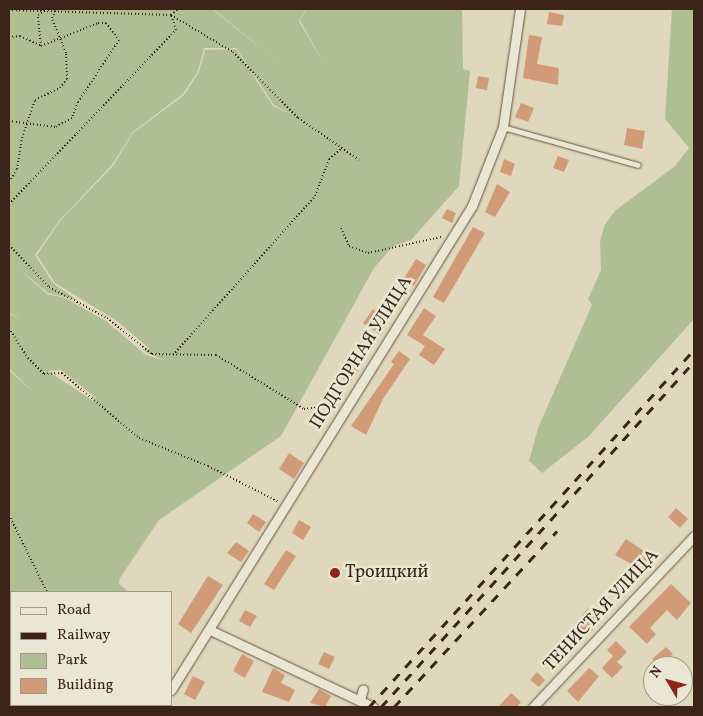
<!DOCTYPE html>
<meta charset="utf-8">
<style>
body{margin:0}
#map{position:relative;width:703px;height:716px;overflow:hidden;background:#dfd8bd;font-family:Vollkorn,serif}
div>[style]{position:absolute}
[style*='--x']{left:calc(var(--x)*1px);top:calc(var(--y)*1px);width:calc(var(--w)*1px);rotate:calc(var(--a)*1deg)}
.green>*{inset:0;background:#afbf93}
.building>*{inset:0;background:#d29b78}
.path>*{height:2px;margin-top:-1px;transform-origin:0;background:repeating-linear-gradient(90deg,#3d2418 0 1px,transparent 0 3.5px)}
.roads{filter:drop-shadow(0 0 1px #665141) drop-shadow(0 0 1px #665141)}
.lane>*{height:4.5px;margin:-2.25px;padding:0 2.25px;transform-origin:2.25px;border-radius:2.25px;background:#eae6d4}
.street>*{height:9px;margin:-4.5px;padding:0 4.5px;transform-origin:4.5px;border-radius:4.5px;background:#eae6d4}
.rail>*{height:3px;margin-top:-1.5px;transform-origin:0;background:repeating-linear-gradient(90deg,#3d2418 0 9px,transparent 0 18px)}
.dots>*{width:14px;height:14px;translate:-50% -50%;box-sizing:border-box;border:2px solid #eae6d4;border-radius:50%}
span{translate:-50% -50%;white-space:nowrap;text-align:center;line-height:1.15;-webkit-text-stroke:5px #eae6d4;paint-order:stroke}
.street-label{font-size:18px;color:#3d2418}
.poi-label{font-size:18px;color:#3d2418}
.left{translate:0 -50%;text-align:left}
.frame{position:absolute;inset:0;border:10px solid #3d2418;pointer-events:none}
.legend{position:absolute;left:10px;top:591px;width:162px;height:115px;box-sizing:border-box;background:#eae6d4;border:1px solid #a59889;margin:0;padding:6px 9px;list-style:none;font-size:15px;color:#3d2418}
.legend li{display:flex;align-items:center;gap:10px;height:25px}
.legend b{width:25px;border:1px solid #a59889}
.north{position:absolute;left:643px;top:656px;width:50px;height:50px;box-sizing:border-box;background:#eae6d4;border:1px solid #a59889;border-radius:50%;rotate:307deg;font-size:14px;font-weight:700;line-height:20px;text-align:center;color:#3d2418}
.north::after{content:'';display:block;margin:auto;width:18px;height:22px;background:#8f2418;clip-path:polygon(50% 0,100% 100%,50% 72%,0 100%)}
</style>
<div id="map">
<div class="green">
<div style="clip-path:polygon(evenodd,9px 9px,212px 9px,297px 77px,213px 9px,306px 9px,299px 21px,324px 64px,300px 20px,307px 9px,462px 9px,463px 69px,470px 71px,459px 186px,411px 240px,393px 246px,374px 268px,281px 436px,159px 520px,120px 578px,119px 584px,129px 592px,11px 592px,11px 705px,75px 705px,73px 707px,9px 707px,9px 370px,36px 395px,9px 368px,9px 313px,22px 320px,9px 312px,9px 9px,204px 48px,236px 48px,274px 105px,295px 116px,273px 106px,236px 49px,205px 50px,199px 72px,184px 95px,133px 133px,113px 166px,60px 221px,37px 255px,55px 283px,117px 321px,150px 349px,142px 349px,147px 353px,166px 361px,146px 355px,106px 321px,65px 298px,47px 294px,17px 267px,48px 293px,77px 300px,53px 283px,35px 255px,59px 221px,112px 165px,133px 132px,183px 94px,198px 71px,204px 48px,9px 9px,61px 370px,96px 398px,96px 399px,92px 396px,93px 401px,48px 371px,61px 370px)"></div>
<div style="clip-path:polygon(672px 9px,694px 9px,694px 319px,588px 437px,542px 473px,529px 461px,538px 428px,592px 305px,588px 299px,601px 270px,600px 241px,605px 224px,616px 210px,674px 167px,689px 148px,665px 119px)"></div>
</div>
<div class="building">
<div style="clip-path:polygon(549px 12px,564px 15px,562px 26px,547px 24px)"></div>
<div style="clip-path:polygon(529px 35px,542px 37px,537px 64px,559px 68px,558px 85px,523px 78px)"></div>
<div style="clip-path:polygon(478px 76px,489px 78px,487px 90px,476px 88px)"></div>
<div style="clip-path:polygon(521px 103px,534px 108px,528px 122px,515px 117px)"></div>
<div style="clip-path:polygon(627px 128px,645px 131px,642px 149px,624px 145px)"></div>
<div style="clip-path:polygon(558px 156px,569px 160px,564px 172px,553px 168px)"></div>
<div style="clip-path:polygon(504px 159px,515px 164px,511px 176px,500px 172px)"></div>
<div style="clip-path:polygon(497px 184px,510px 192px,495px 217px,485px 212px)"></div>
<div style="clip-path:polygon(447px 209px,456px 213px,452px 223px,442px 218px)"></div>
<div style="clip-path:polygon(473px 227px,485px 233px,444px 303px,433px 297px)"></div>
<div style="clip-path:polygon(416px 259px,426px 265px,414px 286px,403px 280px)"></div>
<div style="clip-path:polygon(424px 308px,436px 316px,423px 335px,445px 349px,434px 365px,419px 355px,425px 346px,407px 335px)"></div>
<div style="clip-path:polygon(373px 309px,389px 321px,379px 334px,363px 323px)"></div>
<div style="clip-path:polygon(399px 351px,410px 359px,383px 399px,366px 435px,351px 426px,394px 364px,391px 362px)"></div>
<div style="clip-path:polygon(348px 362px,359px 370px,350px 383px,338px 375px)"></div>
<div style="clip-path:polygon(289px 453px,304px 463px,294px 479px,279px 469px)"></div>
<div style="clip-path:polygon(676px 508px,688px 519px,680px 528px,668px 517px)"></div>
<div style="clip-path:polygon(253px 514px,266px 522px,259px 532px,247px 523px)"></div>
<div style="clip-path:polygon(299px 520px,311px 527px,303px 540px,292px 533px)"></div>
<div style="clip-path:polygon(626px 539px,644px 551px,641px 555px,651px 561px,644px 571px,615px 555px)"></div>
<div style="clip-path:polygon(236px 542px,249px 551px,241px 562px,227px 553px)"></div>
<div style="clip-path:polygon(286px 550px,296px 556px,274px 590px,264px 584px)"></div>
<div style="clip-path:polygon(208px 576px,223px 585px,191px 633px,178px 624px)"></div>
<div style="clip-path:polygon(671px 584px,691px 603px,677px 620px,667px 610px,650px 628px,656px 634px,647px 644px,629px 627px)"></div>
<div style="clip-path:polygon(588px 608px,602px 620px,588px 635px,579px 628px,585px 621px,581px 617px)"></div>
<div style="clip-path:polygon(245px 610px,257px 616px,250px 627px,239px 621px)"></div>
<div style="clip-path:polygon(616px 641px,627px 652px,617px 662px,623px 667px,612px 678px,602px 668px,613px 656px,607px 650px)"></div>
<div style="clip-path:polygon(666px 647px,673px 654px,658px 666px,652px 659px)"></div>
<div style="clip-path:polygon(324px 652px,335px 657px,329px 669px,318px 664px)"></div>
<div style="clip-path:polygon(242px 654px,254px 661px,245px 678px,233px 671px)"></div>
<div style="clip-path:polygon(273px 668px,285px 675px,281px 683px,295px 690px,289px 702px,262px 692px)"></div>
<div style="clip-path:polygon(589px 668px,599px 676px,578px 702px,567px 691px)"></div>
<div style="clip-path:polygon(537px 672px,545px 680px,539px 687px,530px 680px)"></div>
<div style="clip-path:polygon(193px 676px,205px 682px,195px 700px,184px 694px)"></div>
<div style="clip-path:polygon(319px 689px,331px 696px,325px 707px,310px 703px)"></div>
<div style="clip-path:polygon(511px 693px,521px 702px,517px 707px,498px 707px)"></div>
</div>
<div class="path">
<div style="--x:9;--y:10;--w:162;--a:1.8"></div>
<div style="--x:171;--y:15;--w:72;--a:30.8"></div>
<div style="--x:233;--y:52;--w:93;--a:45.4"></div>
<div style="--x:298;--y:118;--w:74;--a:34.5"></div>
<div style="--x:9;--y:37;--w:11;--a:-5"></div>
<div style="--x:20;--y:36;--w:23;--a:25"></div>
<div style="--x:41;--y:46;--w:61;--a:-22"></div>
<div style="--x:98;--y:23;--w:8;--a:0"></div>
<div style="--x:106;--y:23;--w:21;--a:53"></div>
<div style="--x:119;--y:40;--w:74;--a:123.5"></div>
<div style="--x:78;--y:102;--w:17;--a:111"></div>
<div style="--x:72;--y:118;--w:19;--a:152"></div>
<div style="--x:55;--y:127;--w:46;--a:-172.6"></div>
<div style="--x:41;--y:46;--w:31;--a:-96"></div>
<div style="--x:38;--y:15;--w:11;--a:-34"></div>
<div style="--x:9;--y:182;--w:15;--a:-58"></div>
<div style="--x:17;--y:169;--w:31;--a:-81"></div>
<div style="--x:22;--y:138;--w:40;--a:-71.1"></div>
<div style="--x:35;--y:100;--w:28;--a:-26"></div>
<div style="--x:60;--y:88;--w:11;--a:-52"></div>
<div style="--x:67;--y:79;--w:26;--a:-92"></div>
<div style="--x:66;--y:53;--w:38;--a:-112"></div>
<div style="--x:52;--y:18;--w:10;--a:-66"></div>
<div style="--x:9;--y:204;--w:241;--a:-46.2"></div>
<div style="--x:176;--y:30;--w:16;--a:-108"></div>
<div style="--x:171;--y:15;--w:9;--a:-41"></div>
<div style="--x:341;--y:228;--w:20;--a:66"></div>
<div style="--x:349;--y:246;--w:20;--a:20"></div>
<div style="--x:368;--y:253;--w:75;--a:-12.4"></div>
<div style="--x:9;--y:245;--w:58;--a:46.4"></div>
<div style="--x:49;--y:287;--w:66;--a:28.1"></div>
<div style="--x:107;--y:318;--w:58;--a:38.7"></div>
<div style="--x:152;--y:354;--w:64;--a:0.9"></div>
<div style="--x:216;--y:355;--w:103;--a:31.5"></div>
<div style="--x:304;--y:409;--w:33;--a:-7"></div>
<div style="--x:9;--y:328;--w:36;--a:58"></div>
<div style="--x:28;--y:358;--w:23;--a:45"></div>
<div style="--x:44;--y:374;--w:18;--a:-3"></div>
<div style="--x:62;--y:373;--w:101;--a:40.2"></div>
<div style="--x:139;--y:438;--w:74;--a:22.1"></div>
<div style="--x:208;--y:466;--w:80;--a:26.9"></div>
<div style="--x:173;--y:355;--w:213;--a:-48.2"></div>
<div style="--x:315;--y:196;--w:40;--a:-69"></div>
<div style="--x:329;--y:159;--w:17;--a:-40"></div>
<div style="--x:9;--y:515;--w:86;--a:63.7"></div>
<div style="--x:9;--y:633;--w:2;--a:27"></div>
</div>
<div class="roads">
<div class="lane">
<div style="--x:503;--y:127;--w:140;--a:15.7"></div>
<div style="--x:94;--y:705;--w:2;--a:63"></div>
</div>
<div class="street">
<div style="--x:210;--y:630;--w:180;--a:25.3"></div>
<div style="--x:171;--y:690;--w:570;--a:-58.12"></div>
<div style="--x:472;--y:206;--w:85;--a:-68.6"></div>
<div style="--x:503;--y:127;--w:119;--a:-81.8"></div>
<div style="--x:360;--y:699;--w:10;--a:-73"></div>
<div style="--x:160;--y:707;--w:3;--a:-45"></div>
<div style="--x:533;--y:707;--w:235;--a:-46.7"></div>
</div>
</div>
<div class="rail">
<div style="--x:369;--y:707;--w:483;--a:-47.7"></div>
<div style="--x:381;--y:707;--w:466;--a:-47.8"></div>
<div style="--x:394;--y:707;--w:240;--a:-47.2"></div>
</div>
<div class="dots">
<div style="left:335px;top:573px;background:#8f2418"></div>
</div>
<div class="street-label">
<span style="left:362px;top:353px;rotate:-58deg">ПОДГОРНАЯ УЛИЦА</span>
<span style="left:602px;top:611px;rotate:-47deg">ТЕНИСТАЯ УЛИЦА</span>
</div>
<div class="poi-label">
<span class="left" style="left:345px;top:573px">Троицкий</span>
</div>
<div class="frame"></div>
<ul class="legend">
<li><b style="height:6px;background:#eae6d4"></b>Road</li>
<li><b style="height:6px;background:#3d2418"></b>Railway</li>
<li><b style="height:14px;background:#afbf93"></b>Park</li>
<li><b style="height:14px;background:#d29b78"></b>Building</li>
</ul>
<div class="north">N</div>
</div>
